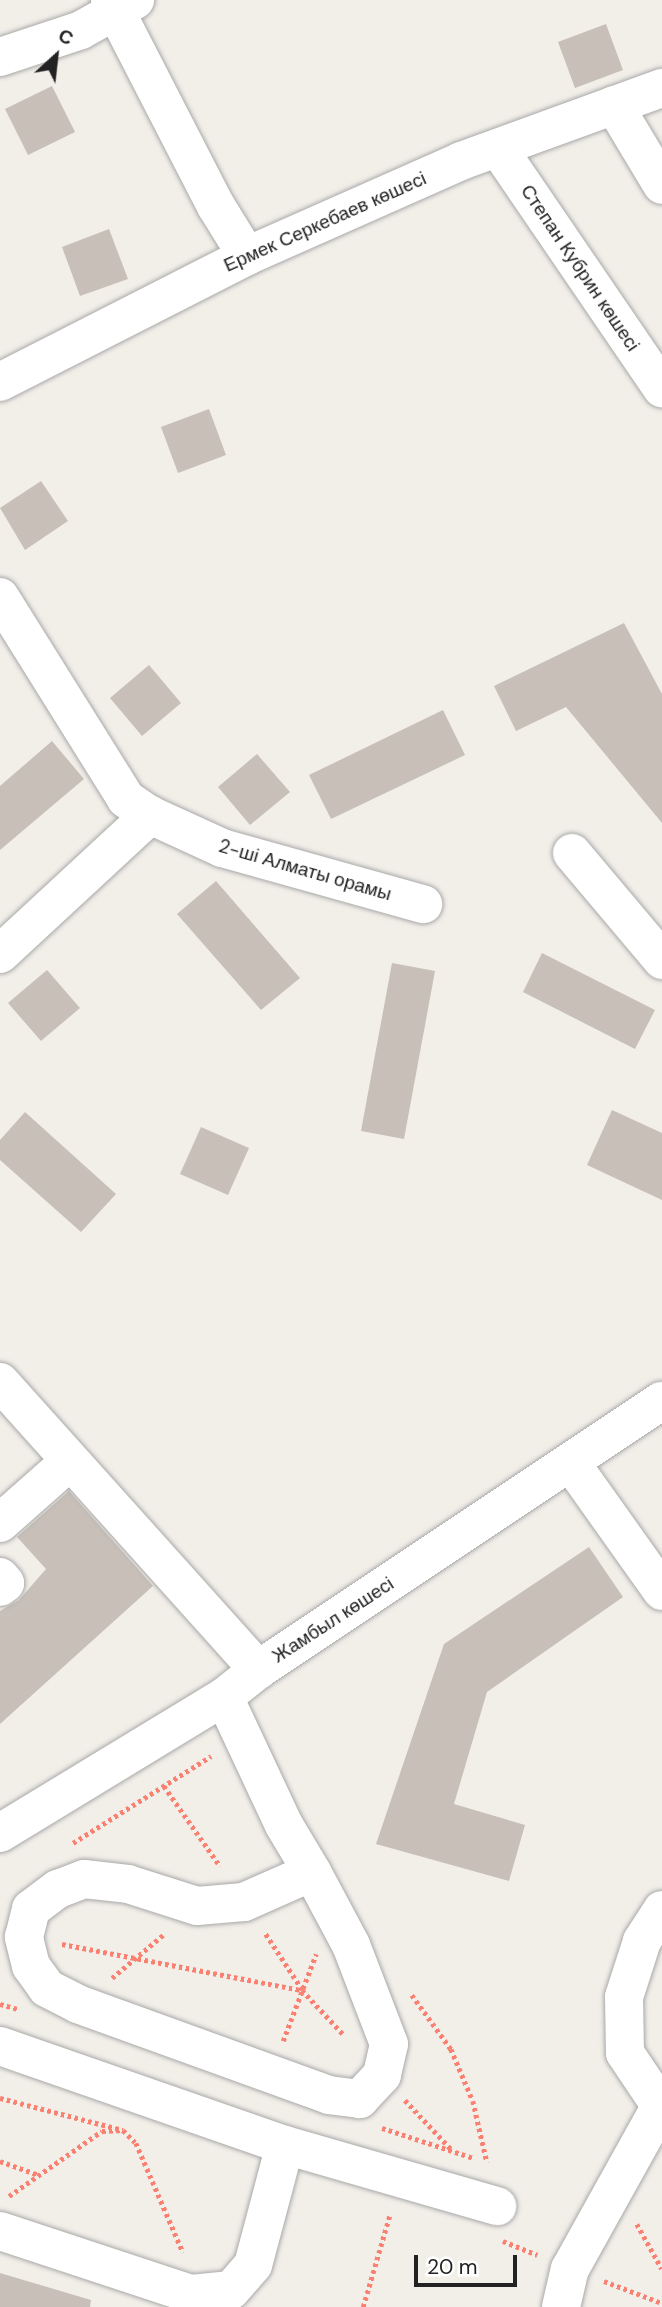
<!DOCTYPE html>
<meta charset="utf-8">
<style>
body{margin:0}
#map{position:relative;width:662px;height:2307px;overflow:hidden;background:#f2efe9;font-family:"DM Sans",sans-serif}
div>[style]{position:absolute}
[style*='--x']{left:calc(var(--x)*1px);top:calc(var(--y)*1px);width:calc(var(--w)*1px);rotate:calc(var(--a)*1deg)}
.building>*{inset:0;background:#c7bfb8}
.path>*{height:4.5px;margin-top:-2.25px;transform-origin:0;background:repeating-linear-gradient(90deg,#fa8072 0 3.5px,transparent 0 7px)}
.roads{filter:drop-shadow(0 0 2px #a9a9a9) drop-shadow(0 0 2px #a9a9a9)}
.minor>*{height:38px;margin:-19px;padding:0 19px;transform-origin:19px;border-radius:19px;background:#fff}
span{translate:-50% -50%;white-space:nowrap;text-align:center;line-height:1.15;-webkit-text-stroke:7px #fff;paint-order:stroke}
.street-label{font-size:19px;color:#222}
.north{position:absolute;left:21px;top:21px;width:70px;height:70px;-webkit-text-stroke:5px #fff;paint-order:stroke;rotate:27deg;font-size:19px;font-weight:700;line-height:28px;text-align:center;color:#222}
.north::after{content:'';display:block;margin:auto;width:24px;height:32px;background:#222;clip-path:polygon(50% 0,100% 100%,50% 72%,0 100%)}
.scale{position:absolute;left:414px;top:2255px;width:103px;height:32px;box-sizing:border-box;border:4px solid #222;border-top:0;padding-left:9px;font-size:21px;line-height:24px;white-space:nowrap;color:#222;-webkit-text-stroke:5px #fff;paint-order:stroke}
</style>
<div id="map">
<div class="building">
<div style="clip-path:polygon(606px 24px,623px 70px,575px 88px,558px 42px)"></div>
<div style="clip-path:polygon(52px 86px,75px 132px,28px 155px,5px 109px)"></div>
<div style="clip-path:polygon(109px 229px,128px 279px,80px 296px,62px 247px)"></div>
<div style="clip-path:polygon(209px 409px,226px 455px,178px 473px,161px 427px)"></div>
<div style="clip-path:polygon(41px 481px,68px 521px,25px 550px,0 508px)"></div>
<div style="clip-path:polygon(624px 623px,662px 694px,662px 823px,566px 707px,516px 731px,494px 686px)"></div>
<div style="clip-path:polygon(149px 665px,181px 703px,142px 736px,110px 698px)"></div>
<div style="clip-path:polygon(443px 710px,465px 755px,331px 819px,309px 775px)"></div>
<div style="clip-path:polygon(52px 741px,84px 779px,0 850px,0 786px)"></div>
<div style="clip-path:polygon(257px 754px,290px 792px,250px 825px,218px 787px)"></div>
<div style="clip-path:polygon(216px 881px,300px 978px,261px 1010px,177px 914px)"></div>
<div style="clip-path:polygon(542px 953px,655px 1010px,635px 1049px,523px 992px)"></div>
<div style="clip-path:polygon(392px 963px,435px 971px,404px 1139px,361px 1131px)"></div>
<div style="clip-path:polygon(47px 970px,80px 1008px,41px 1041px,8px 1003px)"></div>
<div style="clip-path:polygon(612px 1110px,662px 1133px,662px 1200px,587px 1165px)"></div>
<div style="clip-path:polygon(25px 1112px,116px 1194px,81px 1232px,0 1160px,0 1140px)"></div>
<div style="clip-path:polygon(201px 1127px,249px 1148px,228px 1195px,180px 1174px)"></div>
<div style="clip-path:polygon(69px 1491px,153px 1586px,0 1724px,0 1611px,19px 1600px,46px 1569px,17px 1537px)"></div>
<div style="clip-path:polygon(589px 1547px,623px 1597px,487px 1692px,454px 1804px,525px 1825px,509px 1881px,376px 1844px,444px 1644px)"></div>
<div style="clip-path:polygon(0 2273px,91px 2300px,90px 2307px,0 2307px)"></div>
</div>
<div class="path">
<div style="--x:164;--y:1786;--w:98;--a:55"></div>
<div style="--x:73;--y:1843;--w:163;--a:-32.2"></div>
<div style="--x:62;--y:1944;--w:244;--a:10.9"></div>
<div style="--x:302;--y:1990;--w:69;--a:-123.2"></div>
<div style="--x:112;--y:1978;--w:68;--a:-40.2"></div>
<div style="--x:302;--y:1990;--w:62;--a:47"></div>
<div style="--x:412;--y:1995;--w:67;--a:54.2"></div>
<div style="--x:451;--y:2049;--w:56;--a:67.1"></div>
<div style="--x:473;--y:2101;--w:63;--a:77.1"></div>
<div style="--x:0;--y:2004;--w:18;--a:16"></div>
<div style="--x:283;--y:2041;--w:93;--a:-69.2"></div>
<div style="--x:0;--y:2098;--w:127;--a:14.6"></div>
<div style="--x:123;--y:2130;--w:18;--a:45"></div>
<div style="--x:136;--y:2143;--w:119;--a:66.7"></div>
<div style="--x:405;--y:2100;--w:69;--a:46.8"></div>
<div style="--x:382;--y:2128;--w:96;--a:18.2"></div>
<div style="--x:0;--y:2161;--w:41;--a:19.7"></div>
<div style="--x:9;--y:2196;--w:113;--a:-35"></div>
<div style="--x:102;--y:2131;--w:21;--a:-3"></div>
<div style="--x:637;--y:2224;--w:51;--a:60.9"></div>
<div style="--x:503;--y:2241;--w:37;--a:22"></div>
<div style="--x:604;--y:2281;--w:62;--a:20.8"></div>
<div style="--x:363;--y:2307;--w:97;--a:-73.8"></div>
</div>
<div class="roads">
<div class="minor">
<div style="--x:110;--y:0;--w:232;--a:62.8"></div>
<div style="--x:216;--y:206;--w:59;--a:58.2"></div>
<div style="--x:0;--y:57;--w:85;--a:-18.4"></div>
<div style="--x:81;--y:30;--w:62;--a:-29.1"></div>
<div style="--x:614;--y:105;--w:93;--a:59"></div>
<div style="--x:498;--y:148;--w:291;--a:55.7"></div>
<div style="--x:0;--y:382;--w:277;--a:-27"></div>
<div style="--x:247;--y:256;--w:234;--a:-23.9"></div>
<div style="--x:461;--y:161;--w:214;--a:-20"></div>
<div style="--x:0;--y:597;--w:238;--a:58"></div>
<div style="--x:126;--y:799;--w:29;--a:34"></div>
<div style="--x:572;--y:853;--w:140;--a:49.9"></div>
<div style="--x:0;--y:954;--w:205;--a:-42.8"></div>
<div style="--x:150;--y:815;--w:79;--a:24.6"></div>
<div style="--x:222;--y:848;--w:209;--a:15.6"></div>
<div style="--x:0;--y:1382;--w:387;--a:48.1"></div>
<div style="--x:571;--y:1463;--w:157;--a:54.6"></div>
<div style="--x:0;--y:1523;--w:92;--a:-41.5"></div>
<div style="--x:0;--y:1577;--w:8;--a:50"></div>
<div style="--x:5;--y:1583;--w:6;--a:141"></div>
<div style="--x:224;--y:1697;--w:141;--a:64.9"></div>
<div style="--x:284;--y:1825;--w:55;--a:59.2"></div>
<div style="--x:312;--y:1872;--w:83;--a:61.9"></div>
<div style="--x:351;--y:1945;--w:106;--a:69"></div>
<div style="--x:389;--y:2044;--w:32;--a:103"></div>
<div style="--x:382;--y:2075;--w:33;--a:133"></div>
<div style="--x:360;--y:2099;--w:31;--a:-173"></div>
<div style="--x:329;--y:2095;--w:267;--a:-160.1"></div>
<div style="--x:78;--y:2004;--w:35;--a:-153"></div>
<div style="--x:47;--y:1988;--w:27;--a:-126"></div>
<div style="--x:31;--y:1966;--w:30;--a:-104"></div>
<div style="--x:24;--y:1937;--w:29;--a:-76"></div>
<div style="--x:31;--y:1909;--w:34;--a:-37"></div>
<div style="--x:58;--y:1889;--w:28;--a:-21"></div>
<div style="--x:84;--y:1879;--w:44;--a:6.5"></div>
<div style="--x:128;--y:1884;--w:72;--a:17.7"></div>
<div style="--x:197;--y:1906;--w:47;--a:-4.9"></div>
<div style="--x:244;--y:1902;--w:74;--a:-23.8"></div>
<div style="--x:0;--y:1833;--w:262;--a:-31.3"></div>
<div style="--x:224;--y:1697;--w:43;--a:-38.5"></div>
<div style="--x:258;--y:1670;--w:485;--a:-33.7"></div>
<div style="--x:662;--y:1910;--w:37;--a:123"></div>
<div style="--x:642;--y:1941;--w:59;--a:107.8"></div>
<div style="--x:624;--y:1997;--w:56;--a:89"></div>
<div style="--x:625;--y:2053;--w:66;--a:56.1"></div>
<div style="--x:0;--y:2046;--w:302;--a:19.2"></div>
<div style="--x:285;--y:2145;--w:124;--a:104.9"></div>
<div style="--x:253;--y:2265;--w:33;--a:131"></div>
<div style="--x:231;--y:2290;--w:40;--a:174.3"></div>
<div style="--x:191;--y:2294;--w:201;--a:-161.7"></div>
<div style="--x:285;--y:2145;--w:221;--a:16.1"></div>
<div style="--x:561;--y:2307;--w:39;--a:-77"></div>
<div style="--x:570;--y:2269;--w:185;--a:-60.9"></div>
</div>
</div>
<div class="street-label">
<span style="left:325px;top:222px;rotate:-24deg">Ермек Серкебаев көшесі</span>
<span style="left:580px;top:268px;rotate:56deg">Степан Кубрин көшесі</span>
<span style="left:305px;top:870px;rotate:16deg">2-ші Алматы орамы</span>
<span style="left:333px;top:1620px;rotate:-33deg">Жамбыл көшесі</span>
</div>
<div class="north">С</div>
<div class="scale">20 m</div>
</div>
